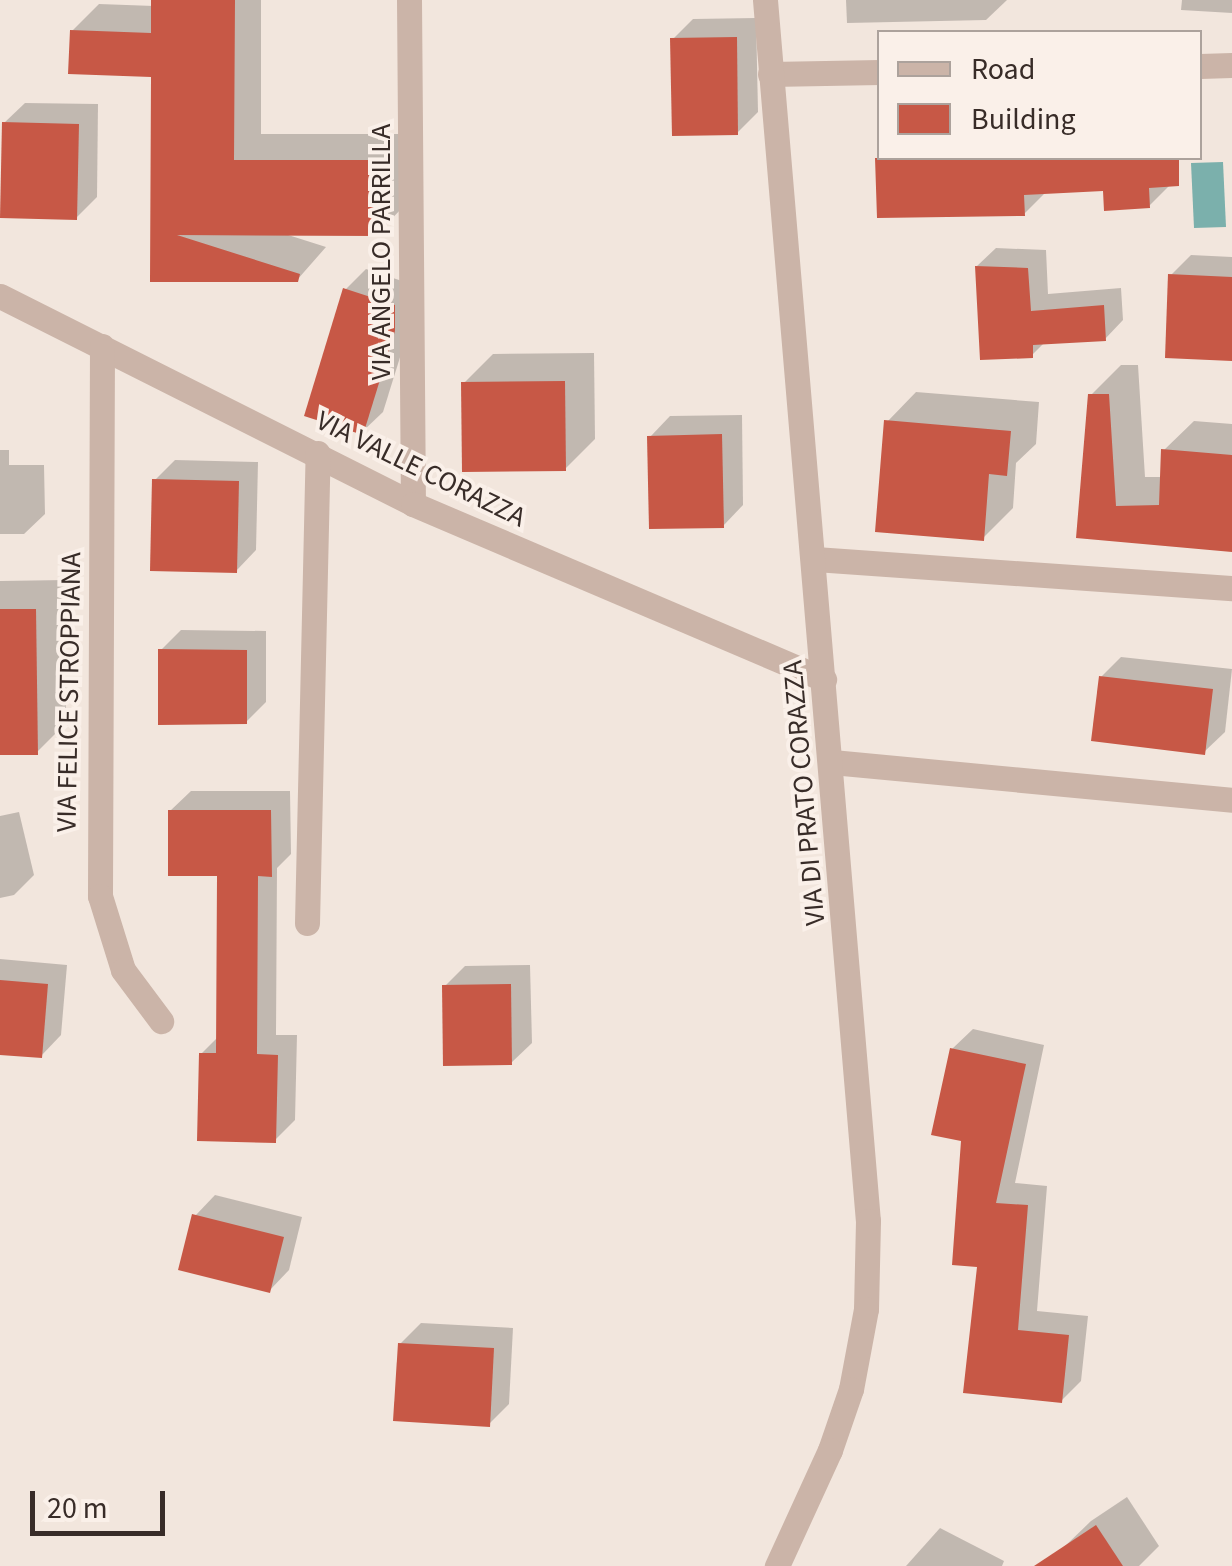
<!DOCTYPE html>
<style>
body{margin:0}
#map{position:relative;width:1232px;height:1566px;overflow:hidden;background:#f2e6dd;font-family:"Source Sans 3",sans-serif}
div>[style]{position:absolute}
[style*='--x']{left:calc(var(--x)*1px);top:calc(var(--y)*1px);width:calc(var(--w)*1px);rotate:calc(var(--a)*1deg)}
.water>*{inset:0;background:#7bb0ac}
.shadow>*{inset:0;background:#0003}
.building>*{inset:0;background:#c75846}
.service>*{height:25px;margin:-12.5px;padding:0 12.5px;transform-origin:12.5px;border-radius:12.5px;background:#cbb4a8}
.minor>*{height:25px;margin:-12.5px;padding:0 12.5px;transform-origin:12.5px;border-radius:12.5px;background:#cbb4a8}
.tertiary>*{height:25px;margin:-12.5px;padding:0 12.5px;transform-origin:12.5px;border-radius:12.5px;background:#cbb4a8}
span{translate:-50% -50%;white-space:nowrap;text-align:center;line-height:1.15;-webkit-text-stroke:8px #faf0e9;paint-order:stroke}
.street-label{font-size:28px;color:#382c28}
.legend{position:absolute;left:877px;top:30px;width:325px;height:130px;box-sizing:border-box;background:#faf0e9;border:2px solid #aca29c;margin:0;padding:12px 18px;list-style:none;font-size:30px;color:#382c28}
.legend li{display:flex;align-items:center;gap:20px;height:50px}
.legend b{width:50px;border:2px solid #aca29c}
.scale{position:absolute;left:30px;top:1491px;width:135px;height:45px;box-sizing:border-box;border:5px solid #382c28;border-top:0;padding-left:12px;font-size:30px;line-height:35px;white-space:nowrap;color:#382c28;-webkit-text-stroke:8px #faf0e9;paint-order:stroke}
</style>
<div id="map">
<div class="water">
<div style="clip-path:polygon(1223px 162px,1226px 227px,1194px 228px,1191px 163px)"></div>
</div>
<div class="shadow">
<div style="clip-path:polygon(154px 0,261px 0,261px 134px,405px 134px,404px 206px,377px 234px,285px 234px,326px 247px,297px 280px,153px 279px,154px 74px,72px 31px,99px 4px,154px 6px)"></div>
<div style="clip-path:polygon(846px 0,1007px 0,986px 20px,847px 23px)"></div>
<div style="clip-path:polygon(1182px 0,1232px 0,1232px 13px,1181px 10px)"></div>
<div style="clip-path:polygon(756px 18px,758px 112px,737px 133px,673px 39px,693px 19px)"></div>
<div style="clip-path:polygon(25px 103px,98px 104px,97px 197px,76px 218px,4px 123px)"></div>
<div style="clip-path:polygon(880px 133px,880px 158px,1174px 158px,1175px 180px,1149px 206px,1105px 188px,1047px 191px,1024px 214px,879px 216px)"></div>
<div style="clip-path:polygon(996px 248px,1046px 250px,1048px 294px,1121px 288px,1123px 320px,1105px 339px,1045px 342px,1032px 355px,977px 266px)"></div>
<div style="clip-path:polygon(1191px 255px,1232px 257px,1232px 359px,1171px 275px)"></div>
<div style="clip-path:polygon(366px 269px,414px 285px,415px 309px,383px 412px,362px 432px,346px 289px)"></div>
<div style="clip-path:polygon(594px 353px,595px 439px,565px 469px,463px 384px,493px 354px)"></div>
<div style="clip-path:polygon(1121px 365px,1138px 365px,1145px 477px,1163px 477px,1164px 450px,1194px 421px,1232px 424px,1232px 550px,1078px 536px,1091px 395px)"></div>
<div style="clip-path:polygon(916px 392px,1039px 402px,1036px 444px,1016px 463px,1013px 508px,983px 538px,887px 422px)"></div>
<div style="clip-path:polygon(742px 415px,743px 505px,723px 526px,650px 437px,670px 416px)"></div>
<div style="clip-path:polygon(0 450px,9px 450px,9px 465px,44px 465px,45px 514px,24px 534px,0 534px)"></div>
<div style="clip-path:polygon(175px 460px,258px 462px,256px 550px,236px 571px,155px 480px)"></div>
<div style="clip-path:polygon(65px 580px,66px 723px,37px 752px,0 752px,0 581px)"></div>
<div style="clip-path:polygon(181px 630px,266px 631px,266px 702px,246px 722px,161px 650px)"></div>
<div style="clip-path:polygon(1121px 657px,1232px 669px,1225px 732px,1204px 752px,1101px 677px)"></div>
<div style="clip-path:polygon(191px 791px,290px 791px,291px 854px,277px 868px,276px 1035px,297px 1035px,295px 1120px,275px 1140px,201px 1054px,219px 1036px,220px 874px,170px 811px)"></div>
<div style="clip-path:polygon(19px 812px,34px 875px,14px 895px,0 898px,0 816px)"></div>
<div style="clip-path:polygon(0 959px,67px 965px,61px 1035px,41px 1056px,0 1052px)"></div>
<div style="clip-path:polygon(530px 965px,532px 1043px,511px 1063px,445px 986px,465px 966px)"></div>
<div style="clip-path:polygon(973px 1029px,1044px 1045px,1015px 1183px,1047px 1186px,1037px 1311px,1088px 1316px,1081px 1381px,1061px 1401px,965px 1391px,979px 1265px,952px 1049px)"></div>
<div style="clip-path:polygon(215px 1195px,302px 1217px,289px 1270px,269px 1291px,195px 1216px)"></div>
<div style="clip-path:polygon(421px 1323px,513px 1328px,509px 1404px,489px 1424px,400px 1344px)"></div>
<div style="clip-path:polygon(1127px 1497px,1159px 1546px,1139px 1566px,1055px 1566px,1061px 1550px,1091px 1521px)"></div>
<div style="clip-path:polygon(940px 1528px,1004px 1561px,1002px 1566px,906px 1566px)"></div>
</div>
<div class="building">
<div style="clip-path:polygon(151px 0,235px 0,234px 160px,378px 160px,378px 236px,177px 235px,300px 274px,298px 282px,150px 282px,151px 77px,68px 74px,70px 30px,151px 33px)"></div>
<div style="clip-path:polygon(737px 37px,738px 135px,672px 136px,670px 38px)"></div>
<div style="clip-path:polygon(2px 122px,79px 124px,77px 220px,0 218px)"></div>
<div style="clip-path:polygon(875px 158px,1179px 158px,1179px 186px,1149px 188px,1150px 208px,1104px 211px,1103px 191px,1024px 195px,1025px 216px,877px 218px)"></div>
<div style="clip-path:polygon(975px 266px,1028px 268px,1031px 311px,1104px 305px,1106px 341px,1033px 345px,1033px 358px,980px 360px)"></div>
<div style="clip-path:polygon(1168px 274px,1232px 277px,1232px 361px,1165px 358px)"></div>
<div style="clip-path:polygon(343px 288px,395px 305px,395px 331px,363px 435px,304px 416px)"></div>
<div style="clip-path:polygon(565px 381px,566px 471px,462px 472px,461px 382px)"></div>
<div style="clip-path:polygon(1088px 394px,1109px 394px,1116px 506px,1159px 505px,1161px 449px,1232px 455px,1232px 552px,1076px 538px)"></div>
<div style="clip-path:polygon(884px 420px,1011px 431px,1007px 476px,989px 474px,984px 541px,875px 532px)"></div>
<div style="clip-path:polygon(722px 434px,724px 528px,649px 529px,647px 436px)"></div>
<div style="clip-path:polygon(152px 479px,239px 481px,237px 573px,150px 571px)"></div>
<div style="clip-path:polygon(0 609px,36px 609px,38px 755px,0 755px)"></div>
<div style="clip-path:polygon(158px 649px,247px 650px,247px 724px,158px 725px)"></div>
<div style="clip-path:polygon(1099px 676px,1213px 689px,1205px 755px,1091px 741px)"></div>
<div style="clip-path:polygon(168px 810px,271px 810px,272px 877px,258px 876px,257px 1054px,278px 1055px,276px 1143px,197px 1141px,199px 1053px,216px 1053px,217px 876px,168px 876px)"></div>
<div style="clip-path:polygon(0 980px,48px 984px,42px 1058px,0 1055px)"></div>
<div style="clip-path:polygon(511px 984px,512px 1065px,443px 1066px,442px 985px)"></div>
<div style="clip-path:polygon(950px 1048px,1026px 1064px,996px 1203px,1028px 1205px,1018px 1330px,1069px 1335px,1062px 1403px,963px 1393px,977px 1267px,952px 1265px,961px 1141px,931px 1135px)"></div>
<div style="clip-path:polygon(192px 1214px,284px 1237px,270px 1293px,178px 1270px)"></div>
<div style="clip-path:polygon(398px 1343px,494px 1348px,490px 1427px,393px 1421px)"></div>
<div style="clip-path:polygon(1096px 1525px,1123px 1566px,1034px 1566px)"></div>
</div>
<div class="service">
<div style="--x:815;--y:559;--w:418;--a:4"></div>
</div>
<div class="minor">
<div style="--x:409;--y:0;--w:504;--a:89.55"></div>
<div style="--x:1200;--y:66;--w:32;--a:-2"></div>
<div style="--x:770;--y:74;--w:110;--a:-1"></div>
<div style="--x:0;--y:296;--w:462;--a:26.7"></div>
<div style="--x:413;--y:504;--w:447;--a:23.1"></div>
<div style="--x:102;--y:346;--w:550;--a:90.21"></div>
<div style="--x:100;--y:896;--w:77;--a:72.7"></div>
<div style="--x:123;--y:970;--w:64;--a:53.3"></div>
<div style="--x:832;--y:762;--w:402;--a:5.4"></div>
<div style="--x:307;--y:923;--w:470;--a:-88.7"></div>
</div>
<div class="tertiary">
<div style="--x:765;--y:0;--w:1225;--a:85.18"></div>
<div style="--x:868;--y:1221;--w:88;--a:91.3"></div>
<div style="--x:866;--y:1309;--w:81;--a:100.6"></div>
<div style="--x:851;--y:1389;--w:65;--a:109"></div>
<div style="--x:830;--y:1450;--w:128;--a:114.6"></div>
</div>
<div class="street-label">
<span style="left:381px;top:252px;rotate:-90deg">VIA ANGELO PARRILLA</span>
<span style="left:421px;top:469px;rotate:26deg">VIA VALLE CORAZZA</span>
<span style="left:69px;top:692px;rotate:-89deg">VIA FELICE STROPPIANA</span>
<span style="left:804px;top:793px;rotate:-95deg">VIA DI PRATO CORAZZA</span>
</div>
<ul class="legend">
<li><b style="height:12px;background:#cbb4a8"></b>Road</li>
<li><b style="height:28px;background:#c75846"></b>Building</li>
</ul>
<div class="scale">20 m</div>
</div>
